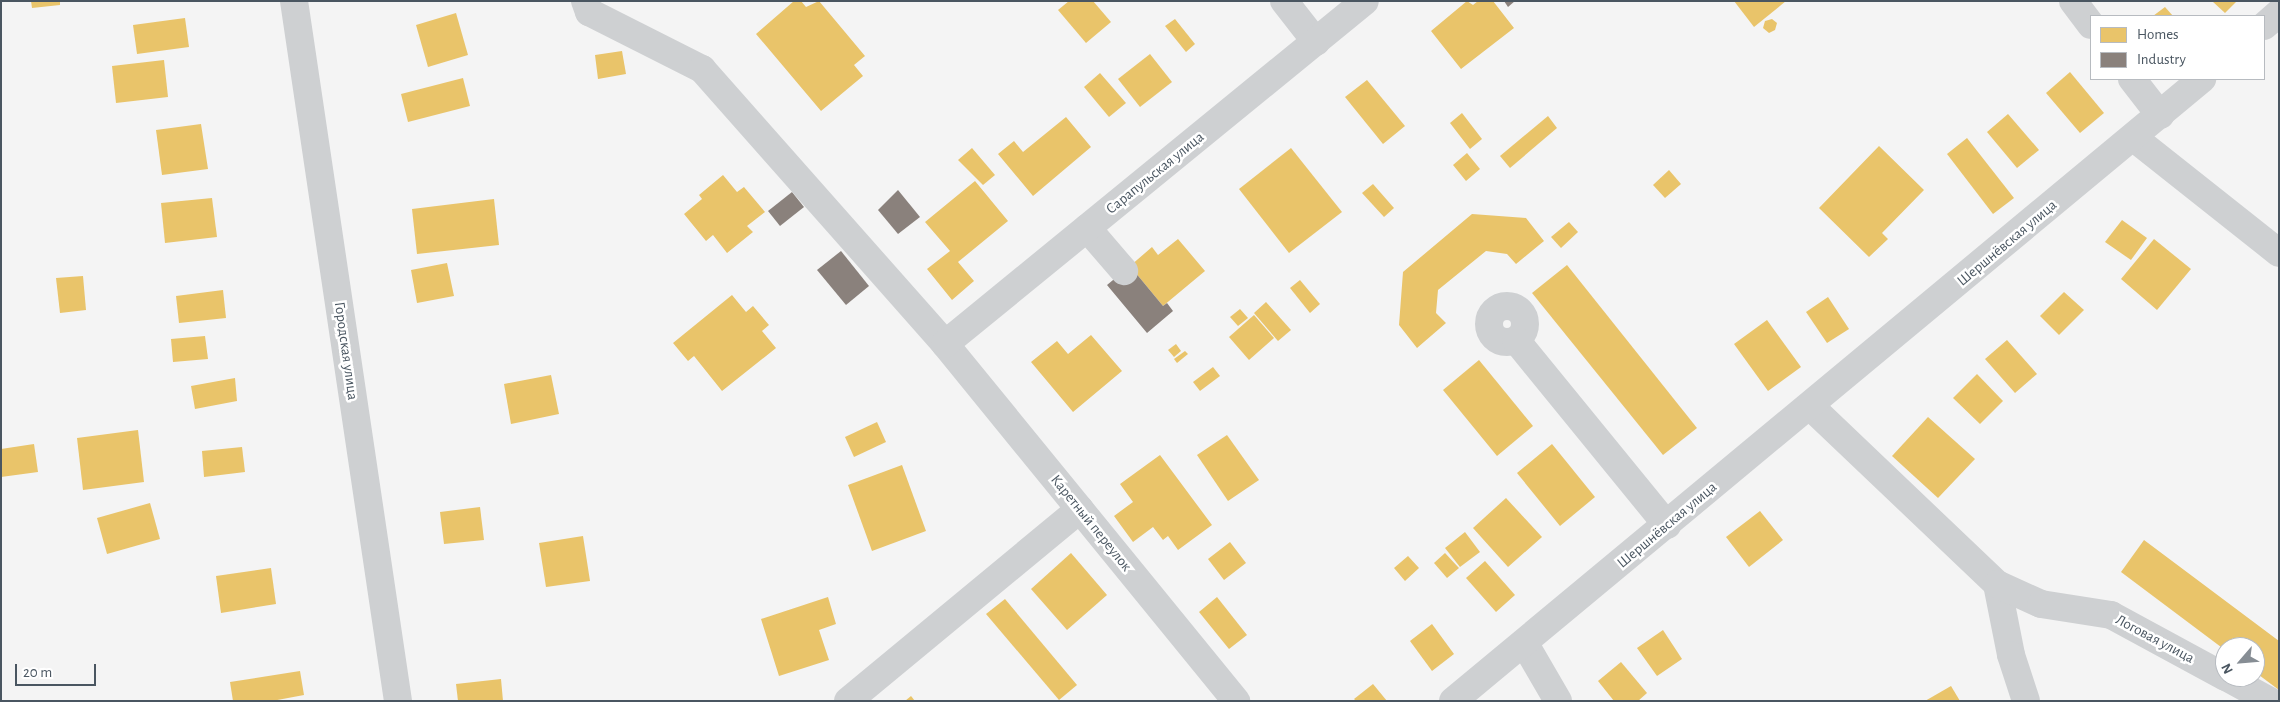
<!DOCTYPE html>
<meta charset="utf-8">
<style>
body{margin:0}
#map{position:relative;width:2280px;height:702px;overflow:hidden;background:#f4f4f4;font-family:"Alegreya Sans",sans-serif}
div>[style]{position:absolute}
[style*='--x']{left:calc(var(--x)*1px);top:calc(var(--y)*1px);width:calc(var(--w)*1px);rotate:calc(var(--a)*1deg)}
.homes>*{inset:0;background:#e9c46a}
.industry>*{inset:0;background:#8a817c}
.minor>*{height:28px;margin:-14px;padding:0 14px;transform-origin:14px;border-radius:14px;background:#ced0d2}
.minor>.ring{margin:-14px;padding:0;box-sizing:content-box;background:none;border:28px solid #ced0d2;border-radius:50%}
span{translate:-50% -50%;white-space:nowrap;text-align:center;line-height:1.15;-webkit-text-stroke:5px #fff;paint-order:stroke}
.street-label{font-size:15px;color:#4a5661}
.frame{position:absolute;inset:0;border:2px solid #4a5661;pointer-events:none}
.legend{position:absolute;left:2090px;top:15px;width:175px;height:65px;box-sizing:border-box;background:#fff;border:1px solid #b7bbc0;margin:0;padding:6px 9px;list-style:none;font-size:15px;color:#4a5661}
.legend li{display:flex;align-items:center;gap:10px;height:25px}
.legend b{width:25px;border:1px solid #b7bbc0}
.north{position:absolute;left:2215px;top:637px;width:50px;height:50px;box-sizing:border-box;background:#fff;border:1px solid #b7bbc0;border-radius:50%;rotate:243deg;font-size:14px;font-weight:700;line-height:20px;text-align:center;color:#4a5661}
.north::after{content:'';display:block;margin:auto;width:18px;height:22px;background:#868d94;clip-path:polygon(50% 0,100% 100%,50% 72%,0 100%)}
.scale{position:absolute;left:15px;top:664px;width:81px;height:22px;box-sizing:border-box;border:2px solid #4a5661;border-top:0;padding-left:6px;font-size:15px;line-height:18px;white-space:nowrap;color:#4a5661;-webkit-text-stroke:4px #fff;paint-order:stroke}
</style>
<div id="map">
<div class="homes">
<div style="clip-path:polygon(31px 1px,60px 1px,60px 5px,32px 8px)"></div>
<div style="clip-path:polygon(794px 1px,801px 1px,806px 7px,819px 1px,865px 56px,854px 65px,863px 76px,821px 111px,756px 34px)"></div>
<div style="clip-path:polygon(1069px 1px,1093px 1px,1111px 22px,1086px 43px,1058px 10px)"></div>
<div style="clip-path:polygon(1467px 1px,1473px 5px,1478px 1px,1493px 1px,1514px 28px,1461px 69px,1431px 31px)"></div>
<div style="clip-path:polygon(1734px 1px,1786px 1px,1754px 27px)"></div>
<div style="clip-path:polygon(2212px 1px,2237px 1px,2225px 13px)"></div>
<div style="clip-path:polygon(2165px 7px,2173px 16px,2153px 16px)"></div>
<div style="clip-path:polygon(456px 13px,468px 55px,428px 67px,416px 25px)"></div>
<div style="clip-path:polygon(185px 18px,189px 47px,137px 54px,133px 25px)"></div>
<div style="clip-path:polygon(1175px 19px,1195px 44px,1186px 52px,1165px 26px)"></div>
<div style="clip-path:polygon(1772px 19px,1777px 23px,1775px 30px,1769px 33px,1763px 28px,1765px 21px)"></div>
<div style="clip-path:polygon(622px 51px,626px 74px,598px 79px,595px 55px)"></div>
<div style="clip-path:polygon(1150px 54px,1172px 82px,1140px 107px,1118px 79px)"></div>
<div style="clip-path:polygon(164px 60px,168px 97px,116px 103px,112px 66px)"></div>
<div style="clip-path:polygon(2070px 72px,2104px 113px,2080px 133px,2046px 93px)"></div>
<div style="clip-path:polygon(1100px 73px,1126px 103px,1109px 117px,1084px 87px)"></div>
<div style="clip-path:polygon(463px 78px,470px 106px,408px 122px,401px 94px)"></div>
<div style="clip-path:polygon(1367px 80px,1405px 126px,1383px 144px,1345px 97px)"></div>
<div style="clip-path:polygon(1462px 113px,1482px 139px,1470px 149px,1450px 123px)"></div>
<div style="clip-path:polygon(2008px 114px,2039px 150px,2017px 168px,1987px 132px)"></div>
<div style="clip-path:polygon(1548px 116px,1557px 128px,1510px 168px,1500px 156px)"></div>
<div style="clip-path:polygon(1066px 117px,1091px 147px,1033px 196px,998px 154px,1014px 141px,1023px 152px)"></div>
<div style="clip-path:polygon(201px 124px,208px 169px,162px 175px,156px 130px)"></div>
<div style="clip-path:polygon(1967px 138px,2014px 198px,1993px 214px,1947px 154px)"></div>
<div style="clip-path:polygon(1879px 146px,1924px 190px,1882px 233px,1888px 239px,1869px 257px,1819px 208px)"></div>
<div style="clip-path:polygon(972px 148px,995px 175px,983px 185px,958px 160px)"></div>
<div style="clip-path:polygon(1291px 148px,1342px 212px,1289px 253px,1239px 189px)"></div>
<div style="clip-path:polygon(1467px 153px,1480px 169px,1466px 181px,1453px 165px)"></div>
<div style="clip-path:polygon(1669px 170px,1681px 184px,1665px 198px,1653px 185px)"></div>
<div style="clip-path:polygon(723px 175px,737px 192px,744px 187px,765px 212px,747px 226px,753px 232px,727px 253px,713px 235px,706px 241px,684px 214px,702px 199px,699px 195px)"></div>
<div style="clip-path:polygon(975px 181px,1008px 221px,958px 262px,974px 281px,952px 300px,927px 269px,950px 251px,925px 222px)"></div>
<div style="clip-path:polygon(1373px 184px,1394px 208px,1384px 217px,1362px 193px)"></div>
<div style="clip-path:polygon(212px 198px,217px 237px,165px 243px,161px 203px)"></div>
<div style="clip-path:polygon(494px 199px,499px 245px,417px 254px,412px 209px)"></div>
<div style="clip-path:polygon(1472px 214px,1526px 218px,1544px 241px,1516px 264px,1507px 254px,1486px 251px,1438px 290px,1436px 313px,1446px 323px,1417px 348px,1399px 325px,1403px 272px)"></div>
<div style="clip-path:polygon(2122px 220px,2147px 238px,2131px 260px,2105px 242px)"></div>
<div style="clip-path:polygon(1569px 222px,1578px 232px,1561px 248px,1551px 237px)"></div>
<div style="clip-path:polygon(1178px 239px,1205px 271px,1163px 306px,1130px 266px,1152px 247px,1158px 255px)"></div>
<div style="clip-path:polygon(2154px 239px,2191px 269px,2157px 310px,2121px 279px)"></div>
<div style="clip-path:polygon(447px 263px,454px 296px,417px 303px,411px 270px)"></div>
<div style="clip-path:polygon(1567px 265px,1697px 428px,1663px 455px,1532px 293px)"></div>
<div style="clip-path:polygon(83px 276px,86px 310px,60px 313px,56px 278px)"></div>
<div style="clip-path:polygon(1300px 280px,1320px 304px,1310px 313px,1290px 288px)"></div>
<div style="clip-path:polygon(223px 290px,226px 318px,179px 323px,176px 296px)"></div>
<div style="clip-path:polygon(2064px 292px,2084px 310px,2059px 335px,2040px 316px)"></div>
<div style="clip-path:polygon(732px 295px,746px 312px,753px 306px,769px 325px,762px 331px,776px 348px,722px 391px,694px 356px,688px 361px,673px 343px)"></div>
<div style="clip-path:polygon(1828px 297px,1849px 329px,1827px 343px,1806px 312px)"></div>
<div style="clip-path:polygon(1266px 302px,1291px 330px,1278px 341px,1254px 313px)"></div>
<div style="clip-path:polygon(1240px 309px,1248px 318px,1238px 326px,1230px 317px)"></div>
<div style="clip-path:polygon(1254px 315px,1274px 338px,1249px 360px,1229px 337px)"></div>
<div style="clip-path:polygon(1767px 320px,1801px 367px,1768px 391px,1734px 344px)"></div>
<div style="clip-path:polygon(1091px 335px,1122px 371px,1073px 412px,1031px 362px,1057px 341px,1068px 354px)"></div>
<div style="clip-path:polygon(205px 336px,208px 359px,173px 362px,171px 339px)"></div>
<div style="clip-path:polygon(2007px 340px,2037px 374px,2015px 393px,1985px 359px)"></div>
<div style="clip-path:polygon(1176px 344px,1181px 351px,1174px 357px,1168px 350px)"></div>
<div style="clip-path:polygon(1185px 351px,1188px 354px,1177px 363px,1174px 359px)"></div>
<div style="clip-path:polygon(1479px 360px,1533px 426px,1497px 456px,1443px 390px)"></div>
<div style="clip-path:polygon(1213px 367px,1220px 376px,1200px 391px,1193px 382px)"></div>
<div style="clip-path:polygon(1977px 374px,2003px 401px,1980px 424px,1953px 398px)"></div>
<div style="clip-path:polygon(551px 375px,559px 414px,511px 424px,504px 384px)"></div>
<div style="clip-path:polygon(235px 378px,237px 401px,195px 409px,191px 386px)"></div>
<div style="clip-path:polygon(1928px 417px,1975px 459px,1938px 498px,1892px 456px)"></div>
<div style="clip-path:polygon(877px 422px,886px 442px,854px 457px,845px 437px)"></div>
<div style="clip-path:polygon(138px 430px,144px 482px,83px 490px,77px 438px)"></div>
<div style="clip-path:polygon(1227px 435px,1259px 480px,1228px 501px,1197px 455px)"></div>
<div style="clip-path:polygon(34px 444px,38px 472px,1px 477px,1px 449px)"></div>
<div style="clip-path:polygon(1552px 444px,1595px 497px,1560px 526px,1517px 473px)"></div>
<div style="clip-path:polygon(242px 447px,245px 472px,204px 477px,202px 451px)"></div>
<div style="clip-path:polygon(1160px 455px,1212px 525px,1178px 550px,1168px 536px,1163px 540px,1153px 527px,1133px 542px,1114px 516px,1133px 502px,1120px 484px)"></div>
<div style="clip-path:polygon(902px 465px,926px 531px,872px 551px,848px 485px)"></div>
<div style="clip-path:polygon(1506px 498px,1542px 537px,1508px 567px,1473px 528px)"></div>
<div style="clip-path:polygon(150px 503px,160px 539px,107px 554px,97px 518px)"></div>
<div style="clip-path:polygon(480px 507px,484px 540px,444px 544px,440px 512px)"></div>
<div style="clip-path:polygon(1760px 511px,1783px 540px,1749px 567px,1726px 537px)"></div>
<div style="clip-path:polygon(1465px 532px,1480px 552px,1460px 567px,1445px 548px)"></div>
<div style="clip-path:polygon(583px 536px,590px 581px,546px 587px,539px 543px)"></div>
<div style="clip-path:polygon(2144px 540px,2279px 641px,2279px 690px,2255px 672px,2255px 647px,2225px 647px,2225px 650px,2121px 572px)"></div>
<div style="clip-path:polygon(1230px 542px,1246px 563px,1224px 580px,1208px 559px)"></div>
<div style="clip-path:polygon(1071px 553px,1107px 595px,1067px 630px,1031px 589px)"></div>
<div style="clip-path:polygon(1445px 553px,1459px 568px,1447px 578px,1434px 563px)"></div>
<div style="clip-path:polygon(1408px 556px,1419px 568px,1405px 581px,1394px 568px)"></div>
<div style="clip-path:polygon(1485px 561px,1515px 595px,1496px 612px,1466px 578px)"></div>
<div style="clip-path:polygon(271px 568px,276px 604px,221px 613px,216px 576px)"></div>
<div style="clip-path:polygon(828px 597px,836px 624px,819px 630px,829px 660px,779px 676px,761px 619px)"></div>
<div style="clip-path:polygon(1217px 597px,1247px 635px,1229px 649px,1199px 612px)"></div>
<div style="clip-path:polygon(1005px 599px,1077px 685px,1059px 700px,986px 614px)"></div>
<div style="clip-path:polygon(1432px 624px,1454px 654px,1432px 671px,1410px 641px)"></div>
<div style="clip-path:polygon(1663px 630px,1682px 659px,1657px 676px,1637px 648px)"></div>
<div style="clip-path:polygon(1621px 662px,1647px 693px,1638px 701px,1614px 701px,1598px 681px)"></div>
<div style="clip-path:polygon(300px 671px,304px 695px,272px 701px,233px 701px,230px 682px)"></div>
<div style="clip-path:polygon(501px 679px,503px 701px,458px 701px,456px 684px)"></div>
<div style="clip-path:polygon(1373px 684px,1387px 701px,1356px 701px,1354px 699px)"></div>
<div style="clip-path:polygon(1951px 686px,1960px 701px,1925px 701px)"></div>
<div style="clip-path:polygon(911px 696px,915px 701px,905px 701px)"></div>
</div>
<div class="industry">
<div style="clip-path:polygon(1504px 1px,1515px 1px,1508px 7px)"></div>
<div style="clip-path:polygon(898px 190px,920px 217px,898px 234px,878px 210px)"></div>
<div style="clip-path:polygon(792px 192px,804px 207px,780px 226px,768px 211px)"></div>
<div style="clip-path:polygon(841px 251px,869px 286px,846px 305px,817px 270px)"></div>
<div style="clip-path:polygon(1130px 266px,1163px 306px,1167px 303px,1173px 311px,1147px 333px,1107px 285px)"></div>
</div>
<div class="minor">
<div style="--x:294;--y:1;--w:708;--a:81.55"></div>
<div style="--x:585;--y:1;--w:12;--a:70"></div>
<div style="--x:589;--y:12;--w:127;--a:26.8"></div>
<div style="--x:702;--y:69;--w:367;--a:48.5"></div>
<div style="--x:945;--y:344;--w:461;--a:50.8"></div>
<div style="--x:1284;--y:1;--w:52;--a:52"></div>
<div style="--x:2073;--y:1;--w:30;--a:53"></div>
<div style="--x:2264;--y:26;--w:20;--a:-41"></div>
<div style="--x:2132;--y:79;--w:46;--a:52.1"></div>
<div style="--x:2134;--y:138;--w:185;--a:38.4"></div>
<div style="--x:1087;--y:228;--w:57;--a:49.3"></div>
<div class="ring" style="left:1489px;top:306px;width:8px;height:8px"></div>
<div style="--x:1516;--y:340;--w:239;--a:50.8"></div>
<div style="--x:945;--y:344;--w:542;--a:-39.24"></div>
<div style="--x:1810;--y:406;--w:258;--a:43.6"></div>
<div style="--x:1997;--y:584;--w:72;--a:78.8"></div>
<div style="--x:2011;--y:655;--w:48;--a:71.9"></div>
<div style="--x:1997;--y:584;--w:48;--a:24.4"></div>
<div style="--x:2041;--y:604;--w:71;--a:8.9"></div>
<div style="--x:2111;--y:615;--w:130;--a:28.5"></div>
<div style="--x:1525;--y:644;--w:66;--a:59.9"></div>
<div style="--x:2226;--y:677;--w:50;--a:28.6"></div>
<div style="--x:848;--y:701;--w:301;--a:-39.6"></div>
<div style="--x:1453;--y:701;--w:974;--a:-39.71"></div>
</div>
<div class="street-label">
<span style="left:1155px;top:173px;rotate:-39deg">Сарапульская улица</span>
<span style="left:2007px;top:243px;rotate:-40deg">Шершнёвская улица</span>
<span style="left:346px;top:351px;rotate:82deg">Городская улица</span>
<span style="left:1091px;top:523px;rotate:51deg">Каретный переулок</span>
<span style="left:1667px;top:525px;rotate:-40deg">Шершнёвская улица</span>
<span style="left:2155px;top:639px;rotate:28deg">Логовая улица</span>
</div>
<div class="frame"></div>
<ul class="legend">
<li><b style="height:14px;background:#e9c46a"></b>Homes</li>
<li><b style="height:14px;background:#8a817c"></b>Industry</li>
</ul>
<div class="north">N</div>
<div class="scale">20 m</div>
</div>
